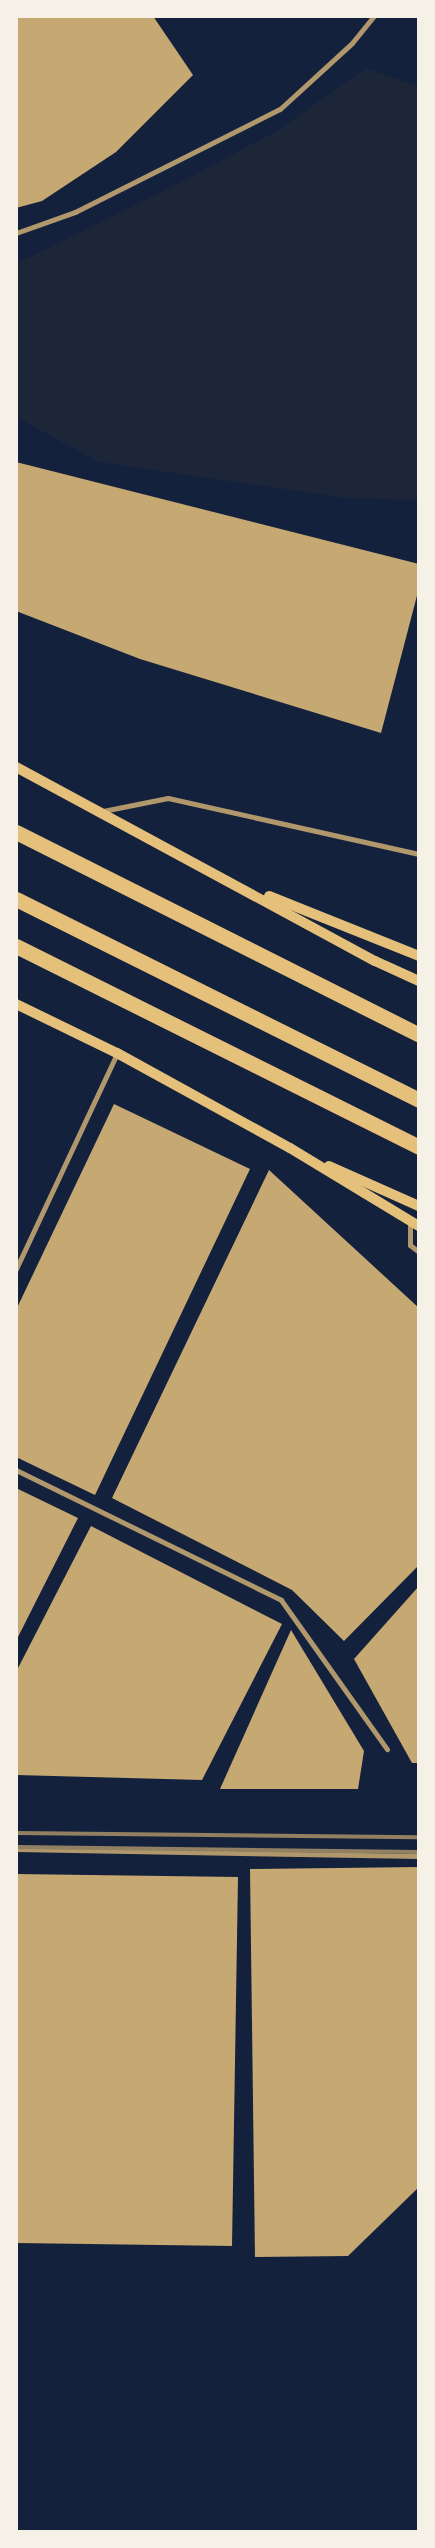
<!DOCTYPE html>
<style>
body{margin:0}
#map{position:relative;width:435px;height:2548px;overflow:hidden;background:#14213d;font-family:Jost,sans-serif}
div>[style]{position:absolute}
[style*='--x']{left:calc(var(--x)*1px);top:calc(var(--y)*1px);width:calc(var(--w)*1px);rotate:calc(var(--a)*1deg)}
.green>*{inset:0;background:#1d2539}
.building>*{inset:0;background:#c6a872}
.minor>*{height:5px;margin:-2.5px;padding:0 2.5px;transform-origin:2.5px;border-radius:2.5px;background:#b1986c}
.secondary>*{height:10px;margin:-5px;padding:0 5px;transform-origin:5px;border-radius:5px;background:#e5c07b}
.motorway>*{height:15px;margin:-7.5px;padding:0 7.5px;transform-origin:7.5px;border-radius:7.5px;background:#e5c07b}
.rail>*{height:4px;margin:-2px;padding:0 2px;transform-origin:2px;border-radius:2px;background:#918062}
span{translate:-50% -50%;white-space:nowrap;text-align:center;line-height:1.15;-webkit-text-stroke:4px #f6f1e7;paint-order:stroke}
.frame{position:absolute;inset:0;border:18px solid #f6f1e7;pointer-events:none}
</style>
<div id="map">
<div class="green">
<div style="clip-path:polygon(366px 68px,419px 87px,419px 500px,346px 498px,99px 462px,16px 417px,16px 264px,170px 188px,280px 129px)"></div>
</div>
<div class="building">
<div style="clip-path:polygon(16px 16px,153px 16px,193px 75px,116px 152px,42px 201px,16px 208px)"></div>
<div style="clip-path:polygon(16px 462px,419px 564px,419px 588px,381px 733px,140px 659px,16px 611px)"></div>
<div style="clip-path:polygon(114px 1104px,250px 1169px,95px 1495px,16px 1457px,16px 1310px)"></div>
<div style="clip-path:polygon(269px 1170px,419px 1308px,419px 1565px,344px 1641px,292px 1590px,112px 1498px)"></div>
<div style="clip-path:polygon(16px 1488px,78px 1518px,16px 1641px)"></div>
<div style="clip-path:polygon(91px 1526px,282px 1624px,202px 1780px,16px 1775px,16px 1672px)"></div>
<div style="clip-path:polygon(419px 1586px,419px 1763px,412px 1763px,354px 1659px)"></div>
<div style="clip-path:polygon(291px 1630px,364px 1751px,358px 1789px,220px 1789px)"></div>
<div style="clip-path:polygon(419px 1867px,419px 2187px,348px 2256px,255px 2257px,250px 1869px)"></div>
<div style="clip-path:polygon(16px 1874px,238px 1877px,232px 2246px,16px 2243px)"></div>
</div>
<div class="minor">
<div style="--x:16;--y:233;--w:63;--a:-19.6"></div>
<div style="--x:75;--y:212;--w:229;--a:-26.7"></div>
<div style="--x:280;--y:109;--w:98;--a:-42.5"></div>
<div style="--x:352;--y:43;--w:35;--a:-51"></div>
<div style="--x:103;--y:811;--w:66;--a:-11.3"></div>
<div style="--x:168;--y:798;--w:257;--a:12.6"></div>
<div style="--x:410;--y:1221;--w:24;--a:90"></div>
<div style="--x:410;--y:1245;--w:11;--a:38"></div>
<div style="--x:16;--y:1269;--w:238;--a:-64.9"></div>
<div style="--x:16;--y:1470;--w:295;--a:26.1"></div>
<div style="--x:281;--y:1600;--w:183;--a:54.6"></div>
<div style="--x:16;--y:1849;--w:403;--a:1"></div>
</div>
<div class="secondary">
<div style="--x:16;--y:767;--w:408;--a:28.4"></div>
<div style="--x:375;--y:961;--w:48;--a:24.4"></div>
<div style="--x:269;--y:896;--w:162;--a:21.8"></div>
<div style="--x:16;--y:1004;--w:112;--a:25.9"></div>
<div style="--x:117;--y:1053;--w:197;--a:28.8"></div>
<div style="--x:290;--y:1148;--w:151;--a:31.2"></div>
<div style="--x:329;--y:1166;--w:98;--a:24"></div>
</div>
<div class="motorway">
<div style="--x:16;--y:832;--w:451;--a:26.7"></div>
<div style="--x:16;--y:899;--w:450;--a:26.5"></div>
<div style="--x:16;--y:946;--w:450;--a:26.5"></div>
</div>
<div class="rail">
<div style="--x:16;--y:1833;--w:403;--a:0.6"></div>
<div style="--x:16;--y:1847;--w:403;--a:0.7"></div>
</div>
<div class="frame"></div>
</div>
